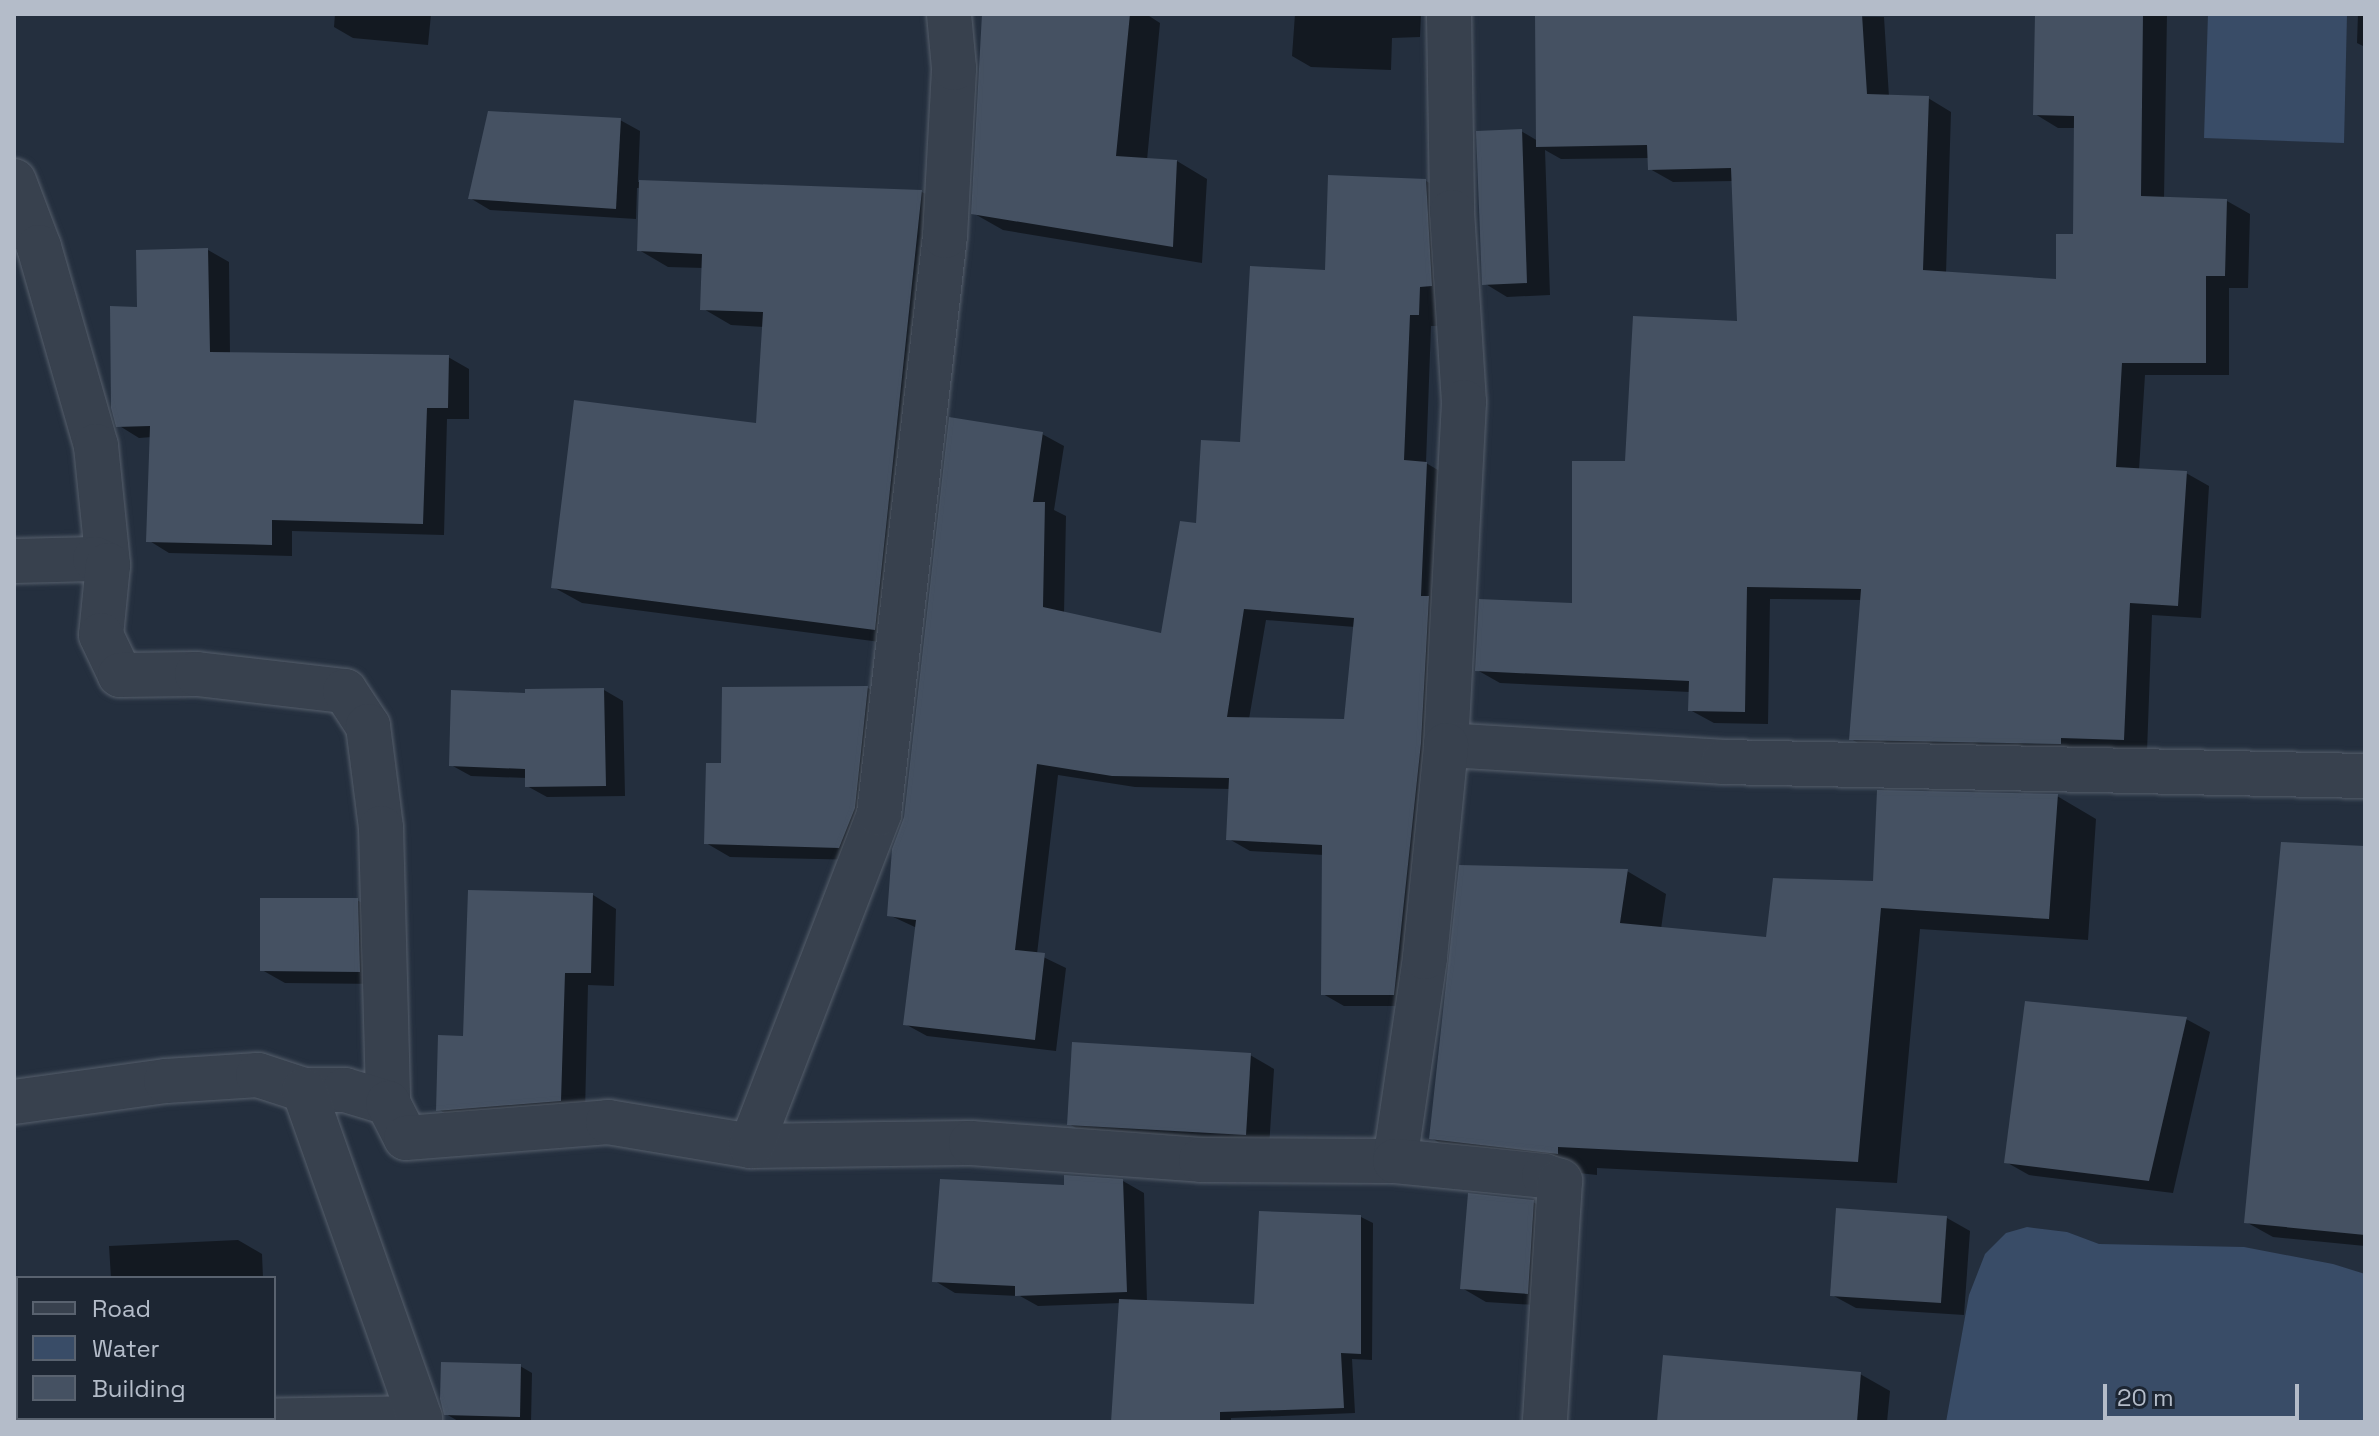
<!DOCTYPE html>
<style>
body{margin:0}
#map{position:relative;width:2379px;height:1436px;overflow:hidden;background:#242f3e;font-family:"Space Grotesk",sans-serif}
div>[style]{position:absolute}
[style*='--x']{left:calc(var(--x)*1px);top:calc(var(--y)*1px);width:calc(var(--w)*1px);rotate:calc(var(--a)*1deg)}
.water>*{inset:0;background:#394c67}
.shadow>*{inset:0;background:#0007}
.building>*{inset:0;background:#455162}
.roads{filter:drop-shadow(0 0 2px #565f6c) drop-shadow(0 0 2px #565f6c)}
.street>*{height:44px;margin:-22px;padding:0 22px;transform-origin:22px;border-radius:22px;background:#38414e}
span{translate:-50% -50%;white-space:nowrap;text-align:center;line-height:1.15;-webkit-text-stroke:7px #1d2633;paint-order:stroke}
.frame{position:absolute;inset:0;border:16px solid #b4bcc9;pointer-events:none}
.legend{position:absolute;left:16px;top:1276px;width:260px;height:144px;box-sizing:border-box;background:#1d2633;border:2px solid #59626f;margin:0;padding:10px 14px;list-style:none;font-size:24px;color:#b4bcc9}
.legend li{display:flex;align-items:center;gap:16px;height:40px}
.legend b{width:40px;border:2px solid #59626f}
.scale{position:absolute;left:2103px;top:1384px;width:196px;height:36px;box-sizing:border-box;border:4px solid #b4bcc9;border-top:0;padding-left:10px;font-size:24px;line-height:28px;white-space:nowrap;color:#b4bcc9;-webkit-text-stroke:6px #1d2633;paint-order:stroke}
</style>
<div id="map">
<div class="water">
<div style="clip-path:polygon(2208px 14px,2347px 14px,2344px 143px,2204px 138px)"></div>
<div style="clip-path:polygon(2027px 1227px,2067px 1232px,2099px 1244px,2244px 1247px,2333px 1264px,2365px 1274px,2365px 1422px,1946px 1422px,1969px 1295px,1985px 1254px,2006px 1233px)"></div>
</div>
<div class="shadow">
<div style="clip-path:polygon(335px 14px,431px 14px,428px 45px,353px 38px,334px 27px)"></div>
<div style="clip-path:polygon(985px 14px,1146px 14px,1160px 23px,1147px 160px,1177px 161px,1207px 179px,1202px 263px,1003px 230px,973px 213px)"></div>
<div style="clip-path:polygon(1295px 14px,1421px 14px,1420px 37px,1392px 38px,1391px 70px,1311px 67px,1292px 56px)"></div>
<div style="clip-path:polygon(1594px 14px,1884px 17px,1889px 97px,1928px 98px,1951px 112px,1946px 274px,2058px 282px,2075px 236px,2076px 128px,2058px 128px,2035px 114px,2037px 14px,2167px 14px,2164px 199px,2227px 201px,2250px 214px,2248px 288px,2229px 288px,2229px 375px,2145px 375px,2139px 470px,2186px 473px,2209px 486px,2201px 618px,2152px 615px,2147px 752px,1874px 752px,1851px 739px,1862px 600px,1770px 599px,1768px 724px,1714px 723px,1690px 710px,1690px 692px,1500px 683px,1477px 670px,1574px 605px,1739px 323px,1733px 181px,1673px 182px,1650px 169px,1649px 158px,1561px 159px,1545px 150px,1550px 295px,1507px 297px,1484px 283px,1521px 131px,1538px 141px)"></div>
<div style="clip-path:polygon(2358px 14px,2365px 14px,2365px 47px,2357px 43px)"></div>
<div style="clip-path:polygon(620px 120px,640px 131px,638px 182px,922px 192px,951px 208px,903px 645px,582px 603px,553px 587px,757px 425px,764px 327px,731px 325px,702px 308px,704px 268px,668px 267px,639px 250px,641px 188px,637px 188px,636px 219px,490px 210px,470px 198px)"></div>
<div style="clip-path:polygon(evenodd,1426px 181px,1447px 193px,1439px 326px,1431px 326px,1426px 463px,1448px 476px,1415px 1006px,1344px 1006px,1323px 994px,1324px 855px,1250px 851px,1229px 839px,1231px 789px,1135px 787px,1058px 775px,1037px 954px,1066px 968px,1056px 1051px,927px 1036px,905px 1024px,917px 928px,889px 915px,1042px 434px,1064px 446px,1054px 510px,1066px 516px,1064px 614px,1163px 636px,1198px 525px,1327px 272px,1426px 181px,1266px 620px,1355px 627px,1346px 721px,1249px 719px,1266px 620px)"></div>
<div style="clip-path:polygon(208px 250px,229px 262px,230px 354px,448px 357px,469px 369px,469px 419px,447px 419px,444px 535px,292px 531px,292px 556px,169px 553px,148px 540px,152px 437px,139px 438px,118px 425px,139px 309px)"></div>
<div style="clip-path:polygon(868px 688px,891px 701px,863px 860px,730px 857px,706px 843px,722px 765px,724px 689px)"></div>
<div style="clip-path:polygon(604px 690px,623px 701px,625px 796px,547px 797px,527px 786px,527px 778px,471px 776px,451px 765px)"></div>
<div style="clip-path:polygon(2057px 796px,2096px 819px,2088px 940px,1920px 929px,1897px 1183px,1597px 1168px,1597px 1175px,1471px 1161px,1431px 1138px,1627px 871px,1666px 894px,1661px 929px,1768px 939px)"></div>
<div style="clip-path:polygon(2365px 848px,2365px 1246px,2273px 1237px,2246px 1222px)"></div>
<div style="clip-path:polygon(593px 895px,616px 909px,614px 986px,588px 985px,585px 1113px,461px 1123px,438px 1109px,465px 1038px)"></div>
<div style="clip-path:polygon(357px 900px,381px 914px,383px 984px,285px 983px,262px 970px)"></div>
<div style="clip-path:polygon(2186px 1019px,2210px 1032px,2173px 1193px,2029px 1175px,2006px 1162px)"></div>
<div style="clip-path:polygon(1250px 1055px,1274px 1069px,1269px 1148px,1093px 1138px,1069px 1124px)"></div>
<div style="clip-path:polygon(1123px 1181px,1144px 1193px,1147px 1302px,1256px 1306px,1361px 1217px,1373px 1223px,1372px 1360px,1352px 1359px,1355px 1413px,1231px 1418px,1231px 1422px,1113px 1422px,1121px 1303px,1038px 1306px,1020px 1296px,955px 1293px,935px 1281px,1066px 1187px)"></div>
<div style="clip-path:polygon(1533px 1202px,1557px 1216px,1551px 1306px,1486px 1302px,1462px 1288px)"></div>
<div style="clip-path:polygon(1947px 1218px,1970px 1231px,1964px 1315px,1856px 1308px,1832px 1295px)"></div>
<div style="clip-path:polygon(238px 1240px,262px 1254px,263px 1278px,111px 1278px,109px 1246px)"></div>
<div style="clip-path:polygon(520px 1366px,532px 1373px,531px 1422px,458px 1421px,446px 1414px)"></div>
<div style="clip-path:polygon(1860px 1374px,1890px 1391px,1887px 1422px,1659px 1422px)"></div>
</div>
<div class="building">
<div style="clip-path:polygon(982px 14px,1130px 14px,1116px 156px,1177px 160px,1173px 247px,971px 214px)"></div>
<div style="clip-path:polygon(1535px 14px,1862px 14px,1867px 94px,1929px 96px,1923px 270px,2056px 279px,2056px 234px,2073px 234px,2074px 116px,2033px 115px,2035px 14px,2143px 14px,2141px 196px,2227px 199px,2225px 276px,2206px 276px,2206px 363px,2122px 363px,2116px 467px,2187px 471px,2178px 606px,2130px 603px,2124px 740px,2061px 738px,2061px 744px,1849px 740px,1861px 589px,1747px 587px,1745px 712px,1688px 711px,1689px 681px,1475px 671px,1479px 599px,1572px 603px,1572px 461px,1625px 461px,1633px 316px,1737px 321px,1731px 168px,1648px 170px,1647px 145px,1536px 147px)"></div>
<div style="clip-path:polygon(488px 111px,621px 118px,616px 209px,468px 199px)"></div>
<div style="clip-path:polygon(1522px 129px,1527px 283px,1482px 285px,1476px 131px)"></div>
<div style="clip-path:polygon(evenodd,1328px 175px,1426px 179px,1432px 286px,1420px 287px,1419px 315px,1410px 315px,1404px 460px,1427px 462px,1421px 596px,1429px 596px,1421px 743px,1394px 995px,1321px 995px,1322px 845px,1226px 840px,1229px 778px,1112px 776px,1037px 764px,1015px 950px,1045px 953px,1035px 1040px,903px 1025px,916px 920px,887px 916px,892px 849px,904px 817px,949px 417px,1043px 432px,1033px 502px,1045px 502px,1043px 607px,1161px 633px,1180px 521px,1196px 523px,1201px 440px,1240px 442px,1250px 266px,1325px 270px,1328px 175px,1244px 609px,1354px 618px,1344px 719px,1227px 717px,1244px 609px)"></div>
<div style="clip-path:polygon(639px 180px,922px 190px,875px 630px,551px 588px,574px 400px,756px 423px,763px 312px,700px 310px,702px 254px,637px 251px)"></div>
<div style="clip-path:polygon(208px 248px,210px 352px,449px 355px,448px 408px,427px 408px,423px 524px,272px 520px,272px 545px,146px 542px,150px 426px,116px 427px,111px 408px,110px 306px,137px 307px,136px 250px)"></div>
<div style="clip-path:polygon(868px 686px,855px 808px,839px 848px,704px 844px,706px 763px,721px 763px,722px 687px)"></div>
<div style="clip-path:polygon(604px 688px,606px 786px,525px 787px,525px 769px,449px 766px,451px 690px,525px 693px,525px 689px)"></div>
<div style="clip-path:polygon(1877px 790px,2058px 794px,2049px 919px,1881px 908px,1858px 1162px,1558px 1147px,1558px 1154px,1429px 1139px,1459px 865px,1628px 869px,1620px 923px,1766px 937px,1773px 878px,1873px 881px)"></div>
<div style="clip-path:polygon(2281px 842px,2365px 846px,2365px 1235px,2244px 1223px)"></div>
<div style="clip-path:polygon(468px 890px,593px 893px,591px 973px,565px 973px,561px 1101px,436px 1111px,438px 1035px,463px 1036px)"></div>
<div style="clip-path:polygon(260px 898px,358px 898px,360px 972px,260px 971px)"></div>
<div style="clip-path:polygon(2025px 1001px,2187px 1017px,2149px 1181px,2004px 1163px)"></div>
<div style="clip-path:polygon(1072px 1042px,1251px 1053px,1246px 1135px,1067px 1125px)"></div>
<div style="clip-path:polygon(1064px 1175px,1123px 1179px,1127px 1292px,1015px 1296px,1015px 1286px,932px 1282px,940px 1179px,1064px 1185px)"></div>
<div style="clip-path:polygon(1468px 1193px,1534px 1200px,1528px 1294px,1460px 1289px)"></div>
<div style="clip-path:polygon(1836px 1208px,1947px 1216px,1941px 1303px,1830px 1296px)"></div>
<div style="clip-path:polygon(1259px 1211px,1361px 1215px,1361px 1354px,1341px 1353px,1344px 1408px,1220px 1412px,1220px 1422px,1111px 1422px,1119px 1299px,1254px 1304px)"></div>
<div style="clip-path:polygon(1663px 1355px,1861px 1372px,1857px 1422px,1657px 1422px)"></div>
<div style="clip-path:polygon(441px 1362px,521px 1364px,520px 1417px,444px 1415px,440px 1399px)"></div>
</div>
<div class="roads">
<div class="street">
<div style="--x:1449;--y:14;--w:198;--a:89.1"></div>
<div style="--x:1452;--y:212;--w:190;--a:86.4"></div>
<div style="--x:1464;--y:402;--w:343;--a:93"></div>
<div style="--x:1446;--y:745;--w:278;--a:3.5"></div>
<div style="--x:1723;--y:762;--w:642;--a:1.25"></div>
<div style="--x:14;--y:181;--w:71;--a:69.3"></div>
<div style="--x:39;--y:247;--w:207;--a:74"></div>
<div style="--x:96;--y:446;--w:120;--a:84.2"></div>
<div style="--x:14;--y:561;--w:81;--a:-1.4"></div>
<div style="--x:95;--y:559;--w:14;--a:25"></div>
<div style="--x:108;--y:565;--w:70;--a:95.7"></div>
<div style="--x:101;--y:635;--w:44;--a:64.6"></div>
<div style="--x:120;--y:675;--w:77;--a:-0.7"></div>
<div style="--x:197;--y:674;--w:149;--a:6.6"></div>
<div style="--x:345;--y:691;--w:42;--a:56.7"></div>
<div style="--x:368;--y:726;--w:103;--a:82.7"></div>
<div style="--x:381;--y:828;--w:275;--a:88.5"></div>
<div style="--x:14;--y:1102;--w:153;--a:-7.9"></div>
<div style="--x:166;--y:1081;--w:92;--a:-3.7"></div>
<div style="--x:258;--y:1075;--w:48;--a:18.1"></div>
<div style="--x:304;--y:1090;--w:41;--a:0"></div>
<div style="--x:345;--y:1090;--w:45;--a:16.8"></div>
<div style="--x:388;--y:1103;--w:39;--a:63"></div>
<div style="--x:406;--y:1138;--w:203;--a:-4.5"></div>
<div style="--x:608;--y:1122;--w:145;--a:9.5"></div>
<div style="--x:751;--y:1146;--w:220;--a:-0.8"></div>
<div style="--x:971;--y:1143;--w:231;--a:4.2"></div>
<div style="--x:1201;--y:1160;--w:194;--a:0.3"></div>
<div style="--x:1395;--y:1161;--w:206;--a:-81.6"></div>
<div style="--x:1425;--y:957;--w:213;--a:-84.3"></div>
<div style="--x:751;--y:1146;--w:356;--a:-68.9"></div>
<div style="--x:879;--y:814;--w:582;--a:-83.49"></div>
<div style="--x:945;--y:236;--w:168;--a:-86.9"></div>
<div style="--x:954;--y:68;--w:54;--a:-95.3"></div>
<div style="--x:1395;--y:1161;--w:150;--a:5.7"></div>
<div style="--x:1544;--y:1176;--w:17;--a:17"></div>
<div style="--x:1560;--y:1181;--w:241;--a:93.6"></div>
<div style="--x:14;--y:1416;--w:4;--a:0"></div>
<div style="--x:66;--y:1418;--w:181;--a:0.9"></div>
<div style="--x:247;--y:1421;--w:173;--a:-1"></div>
<div style="--x:420;--y:1418;--w:348;--a:-109.5"></div>
</div>
</div>
<div class="frame"></div>
<ul class="legend">
<li><b style="height:10px;background:#38414e"></b>Road</li>
<li><b style="height:22px;background:#394c67"></b>Water</li>
<li><b style="height:22px;background:#455162"></b>Building</li>
</ul>
<div class="scale">20 m</div>
</div>
